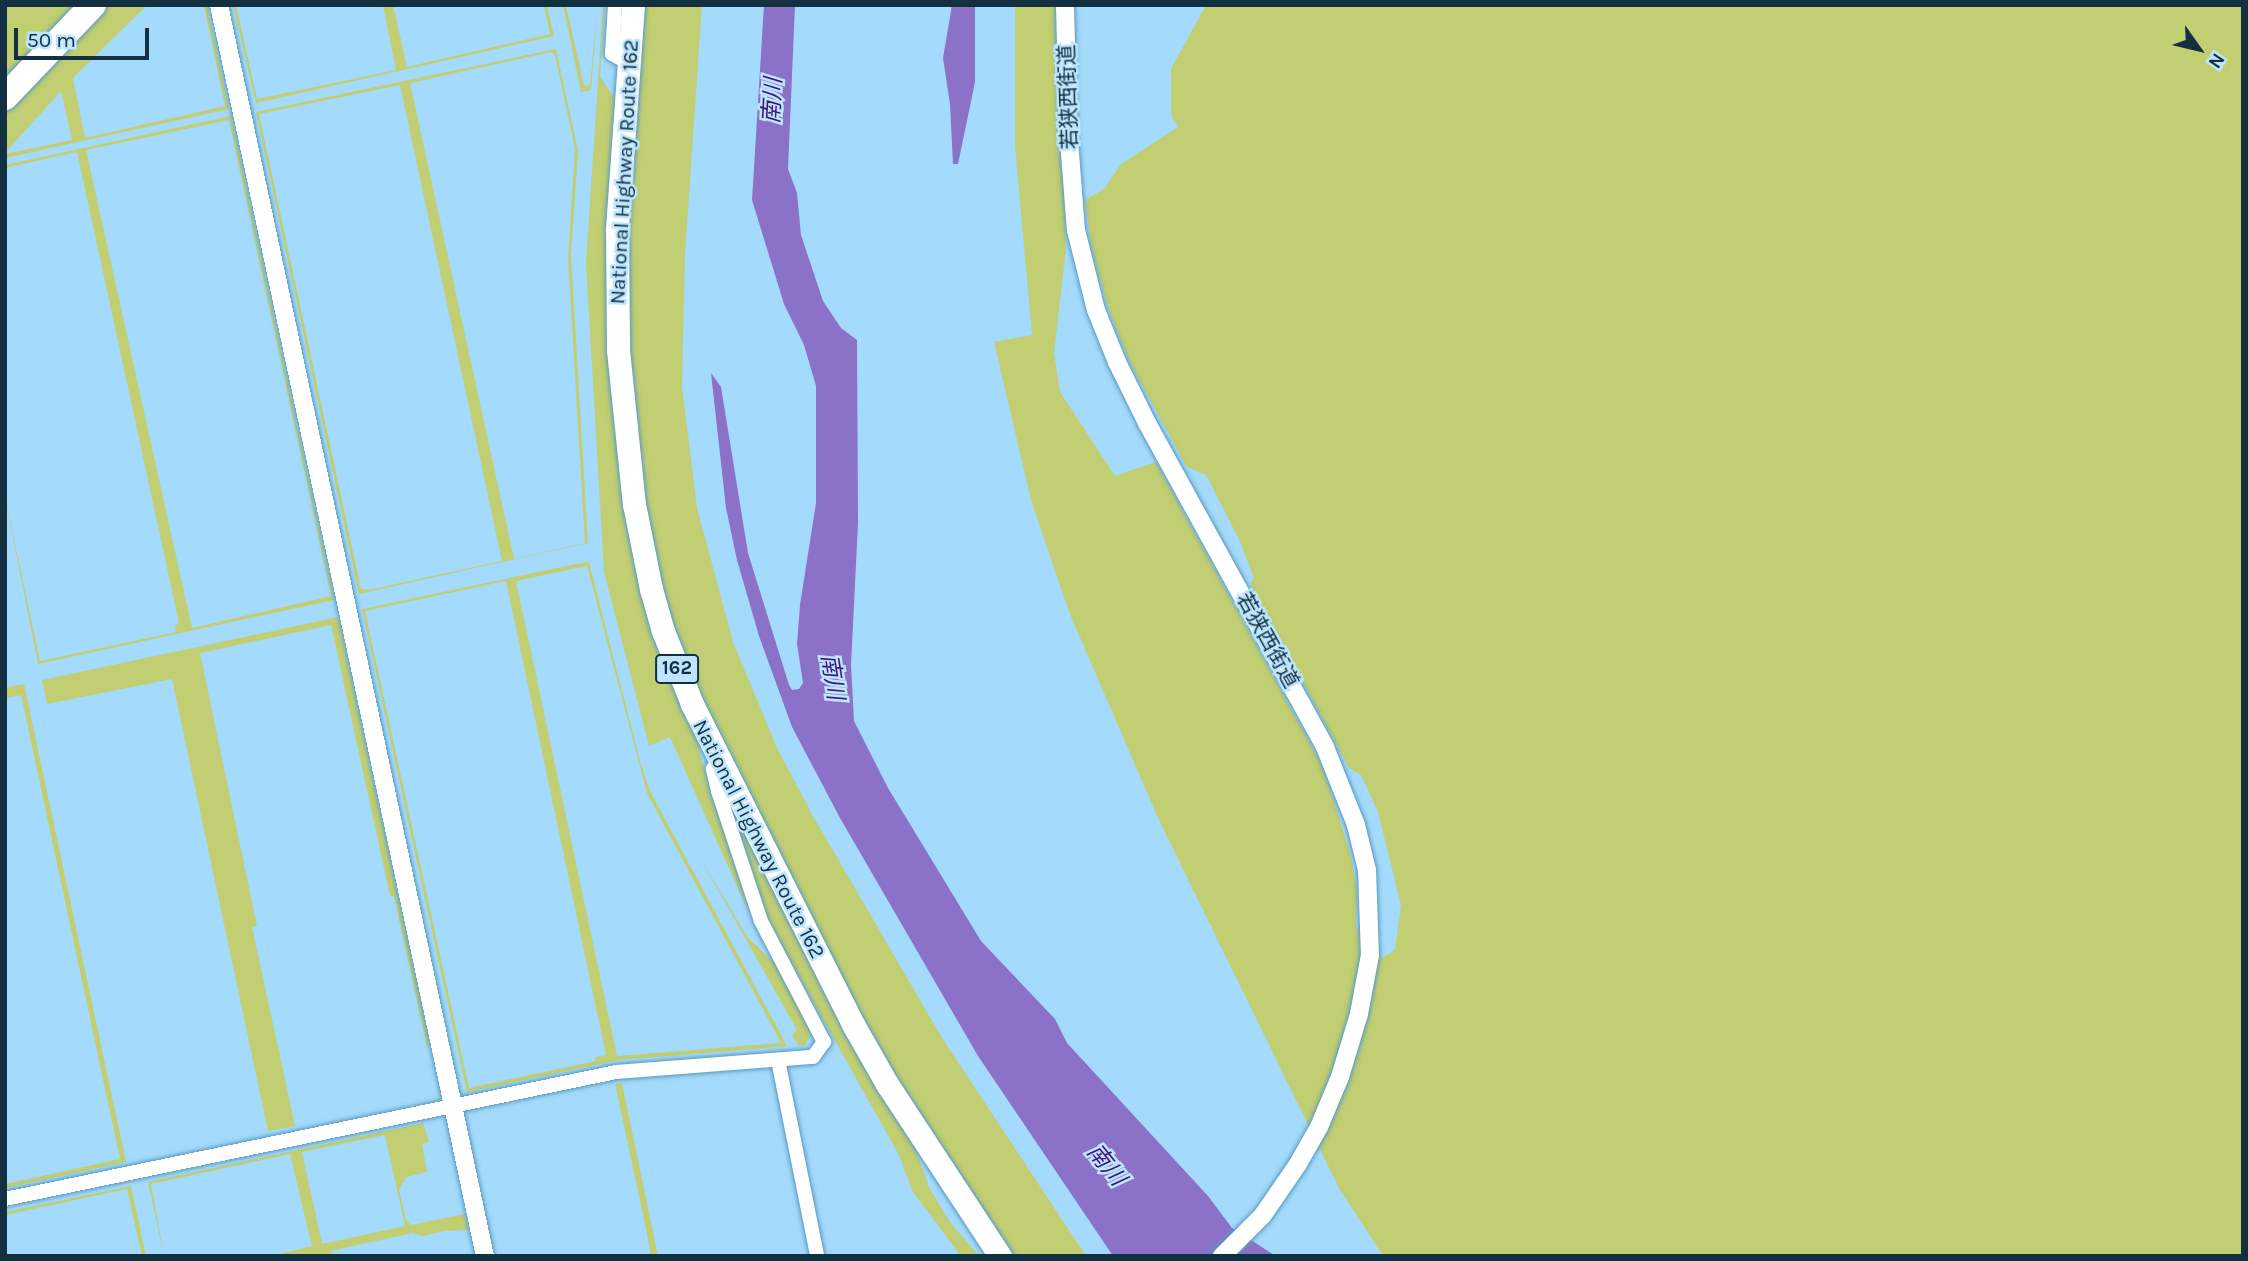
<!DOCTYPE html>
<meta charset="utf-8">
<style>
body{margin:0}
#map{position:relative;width:2248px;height:1261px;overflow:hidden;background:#a4dafb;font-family:Karla,"Noto Sans JP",sans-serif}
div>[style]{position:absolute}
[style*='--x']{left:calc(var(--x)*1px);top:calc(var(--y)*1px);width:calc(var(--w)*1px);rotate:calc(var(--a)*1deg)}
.green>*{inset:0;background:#c1ce71}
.water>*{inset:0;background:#8b72c8}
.roads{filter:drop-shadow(0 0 2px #579ac1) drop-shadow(0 0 2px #579ac1)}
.minor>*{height:14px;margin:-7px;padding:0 7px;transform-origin:7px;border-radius:7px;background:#fff}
.tertiary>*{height:18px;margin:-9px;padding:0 9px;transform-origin:9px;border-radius:9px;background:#fff}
.trunk>*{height:23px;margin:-11.5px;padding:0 11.5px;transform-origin:11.5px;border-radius:11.5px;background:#fff}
.motorway>*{height:26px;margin:-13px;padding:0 13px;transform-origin:13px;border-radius:13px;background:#fff}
span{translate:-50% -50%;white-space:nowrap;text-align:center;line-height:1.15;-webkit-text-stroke:5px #bee5fe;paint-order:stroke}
.shield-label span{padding:2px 5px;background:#bee5fe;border:2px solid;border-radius:5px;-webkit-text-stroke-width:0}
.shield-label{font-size:19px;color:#133040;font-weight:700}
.street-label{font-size:21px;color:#133040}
.water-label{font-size:23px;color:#42157e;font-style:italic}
.frame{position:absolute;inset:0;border:7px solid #133040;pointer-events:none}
.north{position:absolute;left:2164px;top:14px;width:70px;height:70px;-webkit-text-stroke:5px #bee5fe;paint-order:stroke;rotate:124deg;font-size:19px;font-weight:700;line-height:28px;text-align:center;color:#133040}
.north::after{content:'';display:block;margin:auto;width:24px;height:32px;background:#133040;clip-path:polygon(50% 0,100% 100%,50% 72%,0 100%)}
.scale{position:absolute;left:14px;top:28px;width:135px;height:32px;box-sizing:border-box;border:4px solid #133040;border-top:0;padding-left:9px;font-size:21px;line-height:24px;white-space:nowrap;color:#133040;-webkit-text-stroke:5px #bee5fe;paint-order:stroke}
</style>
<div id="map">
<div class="green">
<div style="clip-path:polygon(5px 5px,147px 5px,73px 78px,85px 138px,225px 106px,204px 5px,207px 5px,229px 109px,5px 158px,5px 154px,72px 140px,61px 91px,5px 153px)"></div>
<div style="clip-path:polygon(233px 5px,236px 5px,257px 99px,396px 70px,383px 5px,393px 5px,407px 67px,550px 34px,544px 5px,547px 5px,554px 36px,256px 103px)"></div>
<div style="clip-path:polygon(563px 5px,566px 5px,584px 86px,590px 85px,598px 5px,591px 90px,581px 92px)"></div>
<div style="clip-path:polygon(603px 5px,605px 5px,600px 77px,617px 102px,615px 422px,710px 792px,730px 845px,749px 913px,670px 737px,649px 746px,604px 572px,586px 263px)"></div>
<div style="clip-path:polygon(642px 5px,702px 5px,685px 254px,682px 386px,697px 508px,733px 642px,777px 748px,813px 816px,942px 1038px,1086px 1256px,1014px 1256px,880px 1053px,685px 665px,649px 547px,630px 400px,627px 189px)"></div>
<div style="clip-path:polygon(1015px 5px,1057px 5px,1066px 249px,1054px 353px,1060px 392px,1115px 476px,1156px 462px,1323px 767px,1351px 856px,1357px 890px,1356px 926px,1382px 958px,1395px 950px,1401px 905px,1378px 812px,1361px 775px,1349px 768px,1250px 584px,1254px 578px,1239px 539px,1206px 475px,1186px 466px,1128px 359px,1108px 308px,1091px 247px,1085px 200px,1104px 189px,1121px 164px,1178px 127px,1171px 114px,1171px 69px,1206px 5px,2243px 5px,2243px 1256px,1383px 1256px,1339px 1188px,1159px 820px,1069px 612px,1031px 500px,994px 342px,1032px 335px,1015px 146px)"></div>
<div style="clip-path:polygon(evenodd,556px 49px,578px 151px,571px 255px,588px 543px,359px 594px,256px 112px,556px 49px,551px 52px,555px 55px,575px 149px,568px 258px,585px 543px,514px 559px,410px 83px,551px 52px,556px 49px,400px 85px,502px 561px,368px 590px,361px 589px,259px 114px,400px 85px)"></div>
<div style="clip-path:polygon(evenodd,231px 116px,334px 600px,38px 664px,5px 497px,40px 661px,176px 632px,175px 625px,179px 623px,77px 152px,5px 168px,5px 165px,231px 116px,229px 120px,331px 596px,192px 628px,86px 150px,229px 120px)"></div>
<div style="clip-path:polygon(evenodd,586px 562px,589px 562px,641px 765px,651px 793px,787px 1046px,618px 1060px,467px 1092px,362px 609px,586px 562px,587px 566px,647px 793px,781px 1043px,617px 1056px,516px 581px,587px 566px,586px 562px,506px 581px,606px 1055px,596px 1057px,595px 1061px,469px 1088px,365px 611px,506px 581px)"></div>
<div style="clip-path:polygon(338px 617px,430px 1046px,427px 1047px,394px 896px,390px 896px,331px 625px,200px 653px,257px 926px,252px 927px,295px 1126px,268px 1131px,172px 679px,47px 704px,42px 680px)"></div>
<div style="clip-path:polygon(24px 684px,126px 1162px,5px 1188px,5px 1184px,120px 1159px,21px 695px,5px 698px,5px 688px)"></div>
<div style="clip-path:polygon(726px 794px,880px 1089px,917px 1153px,929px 1187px,950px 1222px,979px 1256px,961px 1256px,913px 1192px,899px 1155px,764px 914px)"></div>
<div style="clip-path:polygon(699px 856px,748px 938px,775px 963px,808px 1025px,811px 1035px,805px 1045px,799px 1046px,792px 1035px,797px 1030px)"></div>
<div style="clip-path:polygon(622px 1083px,658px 1256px,651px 1256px,645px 1224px,615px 1084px)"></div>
<div style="clip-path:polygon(evenodd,423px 1123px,429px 1142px,422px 1144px,427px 1172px,406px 1177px,399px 1190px,406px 1220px,411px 1225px,465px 1214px,468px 1230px,444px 1231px,423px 1236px,412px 1233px,331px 1251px,332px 1256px,284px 1256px,283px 1253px,312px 1246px,290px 1154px,151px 1184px,164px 1256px,148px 1182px,423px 1123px,385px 1135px,405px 1226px,322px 1244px,302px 1152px,385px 1135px)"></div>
<div style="clip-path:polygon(131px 1186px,146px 1256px,142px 1256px,127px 1189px,5px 1215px,5px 1212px)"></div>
</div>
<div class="water">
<div style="clip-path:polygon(764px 5px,795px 5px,788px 169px,797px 193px,801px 235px,823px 301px,841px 328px,857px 340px,858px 523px,851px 665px,854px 721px,888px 788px,981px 941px,1055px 1019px,1067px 1043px,1208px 1196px,1232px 1228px,1276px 1256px,1113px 1256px,978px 1056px,840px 818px,792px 727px,759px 636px,737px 560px,726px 508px,711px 373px,721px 387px,748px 553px,789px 685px,792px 690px,799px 689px,803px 683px,797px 644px,800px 605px,816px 503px,816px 386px,804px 345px,784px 304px,752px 200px)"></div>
<div style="clip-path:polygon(952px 5px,975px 5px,975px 82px,958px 164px,953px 164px,950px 104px,943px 58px)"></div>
</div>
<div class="roads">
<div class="minor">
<div style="--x:615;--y:5;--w:49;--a:93.5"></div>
<div style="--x:612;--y:54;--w:18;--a:29"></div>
<div style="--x:778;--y:1060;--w:200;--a:78.7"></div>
<div style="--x:5;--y:1199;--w:624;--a:-11.74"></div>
<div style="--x:616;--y:1072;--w:198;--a:-4.4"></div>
<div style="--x:813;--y:1057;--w:19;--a:-54"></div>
<div style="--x:824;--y:1042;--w:136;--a:-117.5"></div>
<div style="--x:761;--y:921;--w:137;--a:-108.3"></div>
<div style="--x:718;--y:791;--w:23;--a:-103"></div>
<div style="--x:713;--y:769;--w:11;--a:-56"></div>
</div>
<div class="tertiary">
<div style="--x:219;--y:5;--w:1279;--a:78"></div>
<div style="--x:1065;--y:5;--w:122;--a:88.6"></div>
<div style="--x:1068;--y:127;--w:103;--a:85.6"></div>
<div style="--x:1076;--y:230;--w:82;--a:76"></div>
<div style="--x:1096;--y:310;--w:56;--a:68"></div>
<div style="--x:1117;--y:362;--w:68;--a:63.8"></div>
<div style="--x:1147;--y:423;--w:370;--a:61.2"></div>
<div style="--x:1325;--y:747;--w:84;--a:68.3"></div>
<div style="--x:1356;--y:825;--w:46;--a:76.3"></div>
<div style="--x:1367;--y:870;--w:85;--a:88"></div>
<div style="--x:1370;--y:955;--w:60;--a:100.6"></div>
<div style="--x:1359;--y:1014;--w:66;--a:106.8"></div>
<div style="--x:1340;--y:1077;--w:54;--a:112.8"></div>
<div style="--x:1319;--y:1127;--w:43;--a:119.6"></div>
<div style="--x:1298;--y:1164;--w:62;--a:124.5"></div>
<div style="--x:1263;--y:1215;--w:58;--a:135"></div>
</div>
<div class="trunk">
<div style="--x:633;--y:5;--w:226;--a:94.1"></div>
<div style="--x:617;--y:230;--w:120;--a:89.5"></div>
<div style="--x:618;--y:350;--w:155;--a:84.1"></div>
<div style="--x:634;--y:504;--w:87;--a:78.7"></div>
<div style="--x:651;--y:589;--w:44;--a:74.1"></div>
<div style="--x:663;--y:631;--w:79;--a:68.3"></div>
<div style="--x:692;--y:704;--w:360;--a:63.3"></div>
<div style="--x:854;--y:1026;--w:67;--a:60.4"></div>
<div style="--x:887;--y:1084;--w:206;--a:56.7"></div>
</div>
<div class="motorway">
<div style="--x:5;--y:97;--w:127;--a:-46.3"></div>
</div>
</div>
<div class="shield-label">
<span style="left:677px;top:669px">162</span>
</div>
<div class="street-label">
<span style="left:1068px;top:97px;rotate:-92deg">若狭西街道</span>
<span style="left:624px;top:172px;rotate:-87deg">National Highway Route 162</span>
<span style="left:1268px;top:640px;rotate:61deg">若狭西街道</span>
<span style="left:759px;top:839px;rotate:63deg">National Highway Route 162</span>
</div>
<div class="water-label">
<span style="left:773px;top:101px;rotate:-87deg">南川</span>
<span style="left:832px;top:677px;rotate:81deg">南川</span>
<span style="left:1106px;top:1165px;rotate:51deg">南川</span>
</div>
<div class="frame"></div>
<div class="north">N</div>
<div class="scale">50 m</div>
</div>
